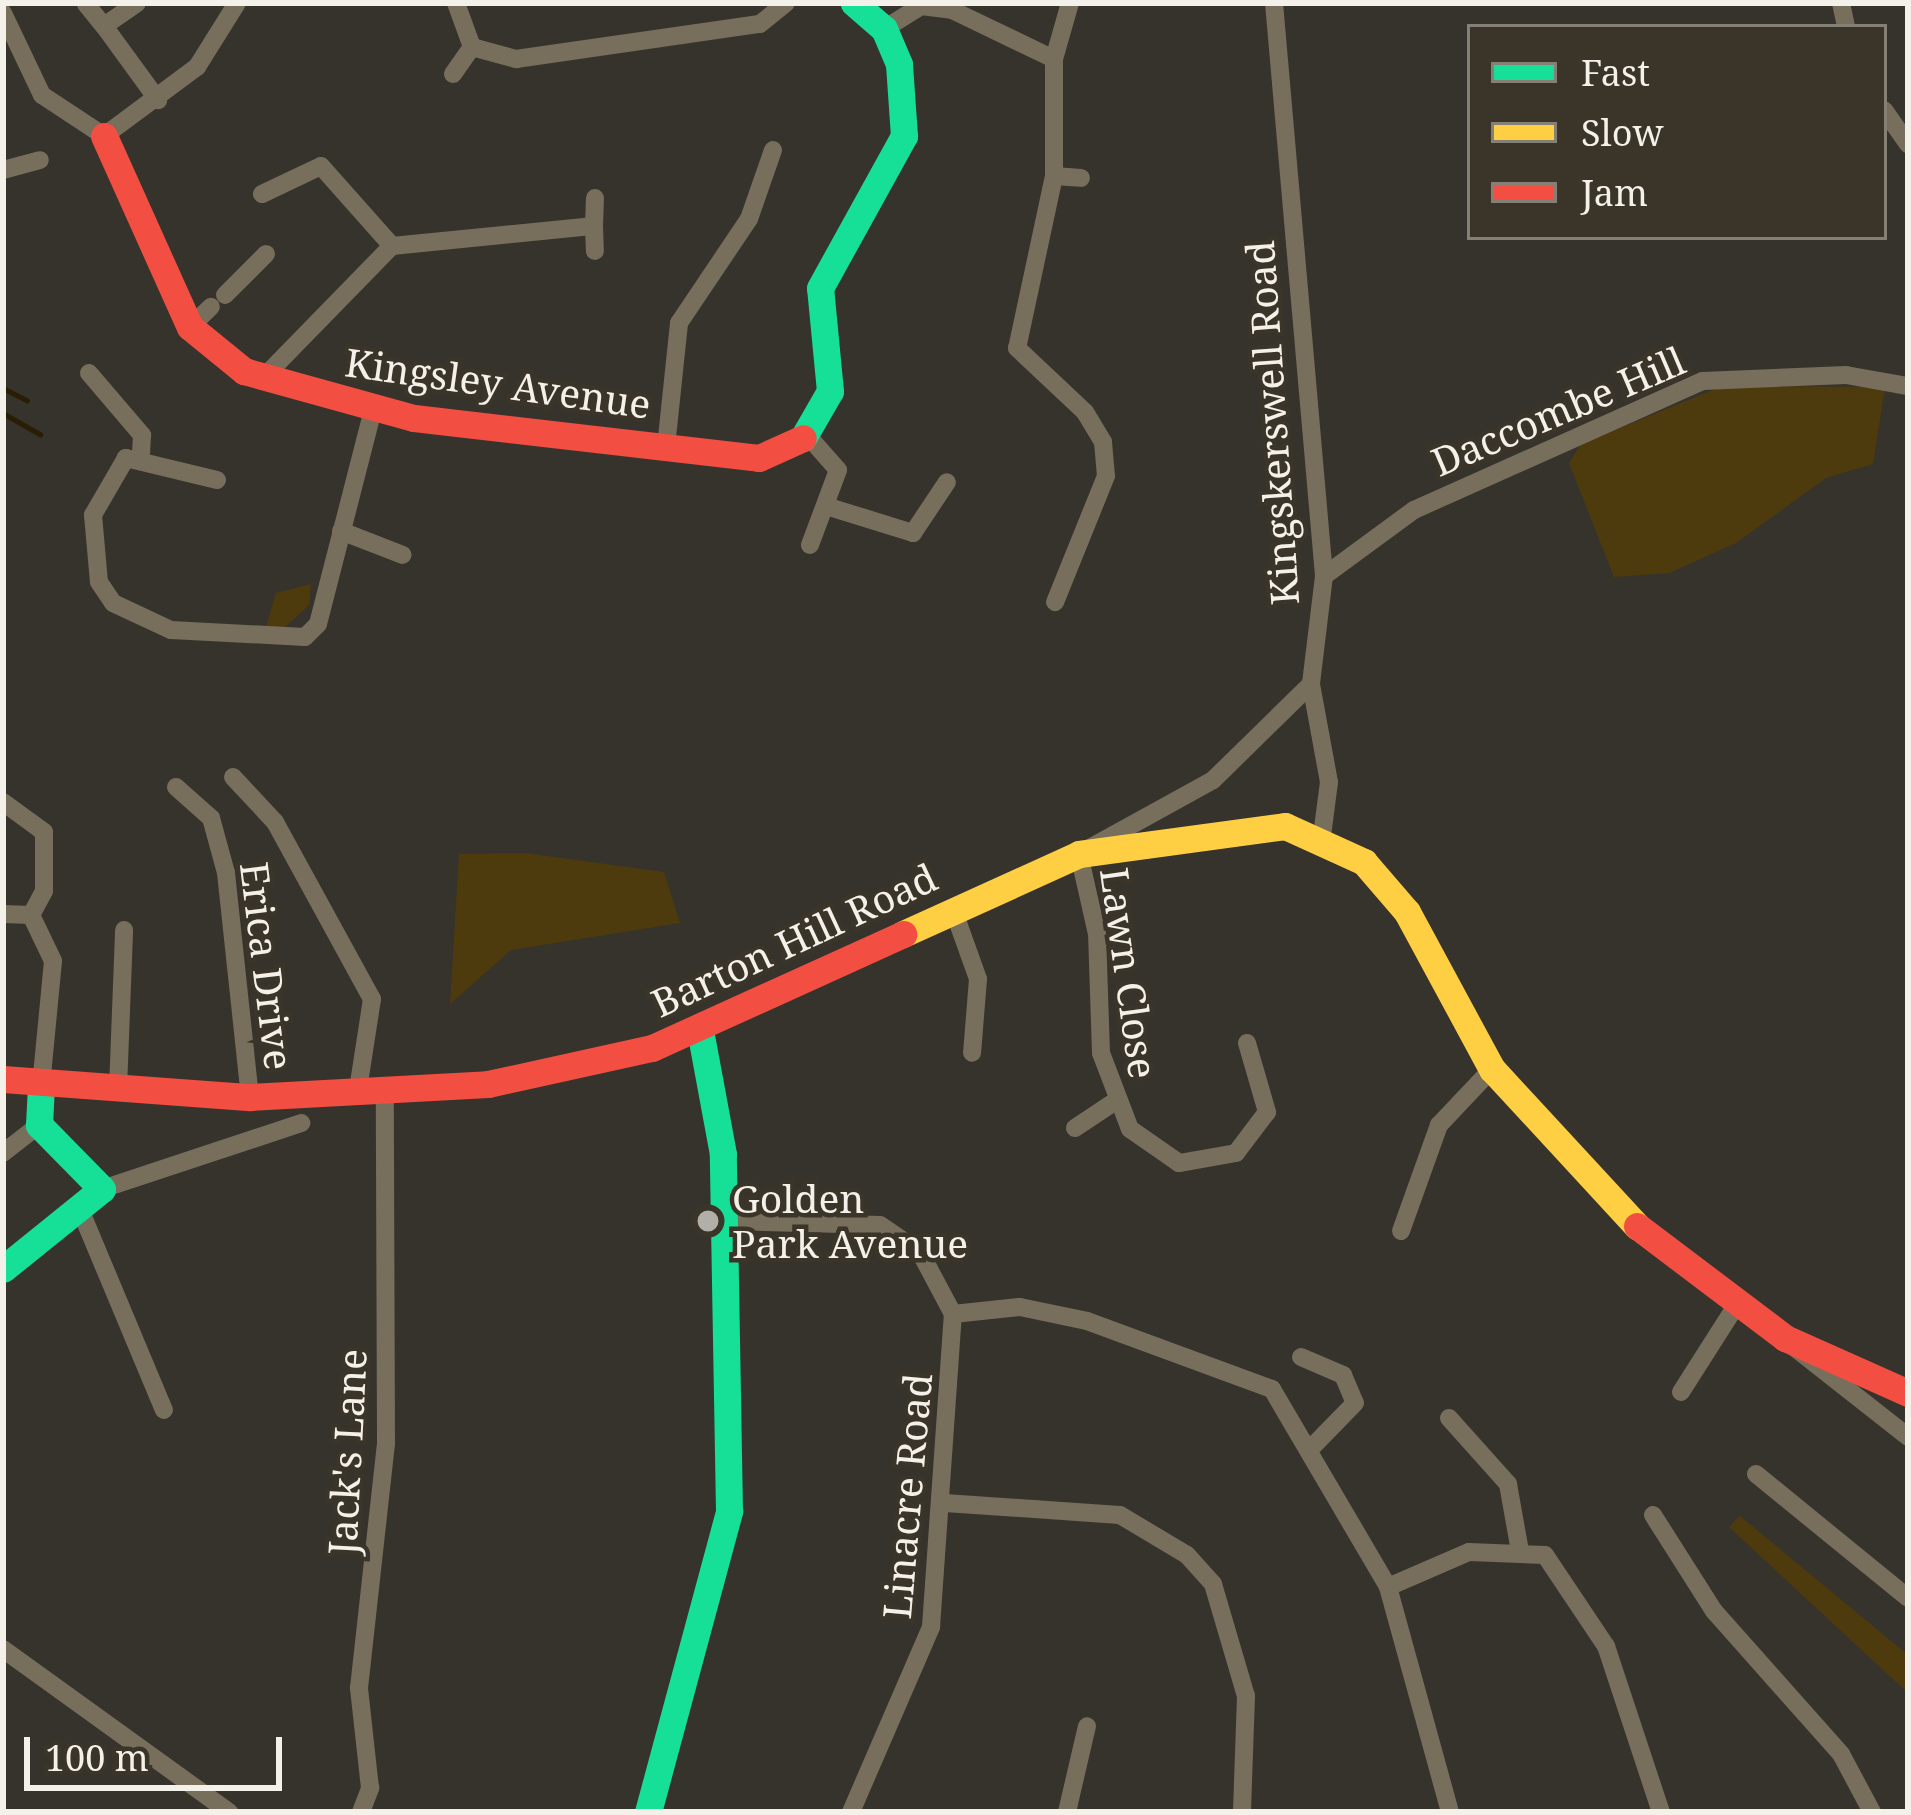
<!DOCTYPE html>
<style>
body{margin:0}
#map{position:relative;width:1911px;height:1815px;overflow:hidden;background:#36332d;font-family:"Noto Serif",serif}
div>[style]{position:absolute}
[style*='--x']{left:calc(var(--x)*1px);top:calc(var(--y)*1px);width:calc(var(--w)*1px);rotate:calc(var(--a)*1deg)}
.green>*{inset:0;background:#4e3b0d}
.stream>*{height:4.5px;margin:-2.25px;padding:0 2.25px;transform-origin:2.25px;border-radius:2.25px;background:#291d04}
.street>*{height:18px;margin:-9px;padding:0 9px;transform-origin:9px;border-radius:9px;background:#776e5c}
.fast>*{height:27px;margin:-13.5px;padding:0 13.5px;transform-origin:13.5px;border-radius:13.5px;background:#16e098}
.slow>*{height:27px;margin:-13.5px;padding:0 13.5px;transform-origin:13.5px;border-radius:13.5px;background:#ffcf43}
.jam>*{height:27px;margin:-13.5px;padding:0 13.5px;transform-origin:13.5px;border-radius:13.5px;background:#f24e42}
.dots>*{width:33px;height:33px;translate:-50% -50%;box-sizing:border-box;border:6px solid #3a3429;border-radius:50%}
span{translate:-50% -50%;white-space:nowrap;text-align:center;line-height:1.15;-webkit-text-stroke:9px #3a3429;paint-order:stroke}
.street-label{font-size:39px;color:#f4f1ea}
.poi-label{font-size:39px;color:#f4f1ea}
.left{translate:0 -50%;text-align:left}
.frame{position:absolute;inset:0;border:6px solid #f4f1ea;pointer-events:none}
.legend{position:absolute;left:1467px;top:24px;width:420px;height:216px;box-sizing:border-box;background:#3a3429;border:3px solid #848076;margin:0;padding:15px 21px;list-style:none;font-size:36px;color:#f4f1ea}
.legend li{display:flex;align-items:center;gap:24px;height:60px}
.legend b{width:60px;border:3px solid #848076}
.scale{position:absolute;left:24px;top:1737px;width:258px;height:54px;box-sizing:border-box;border:6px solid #f4f1ea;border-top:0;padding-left:15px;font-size:36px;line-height:42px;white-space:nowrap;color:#f4f1ea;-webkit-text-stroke:9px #3a3429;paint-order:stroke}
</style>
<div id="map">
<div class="green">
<div style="clip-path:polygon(1723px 386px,1885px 387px,1873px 464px,1826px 478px,1736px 543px,1669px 573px,1614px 577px,1569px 463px,1581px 444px)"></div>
<div style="clip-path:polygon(311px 584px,309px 605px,284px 628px,266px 627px,276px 593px)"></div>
<div style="clip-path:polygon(525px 853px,664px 872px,680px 923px,511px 950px,450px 1004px,459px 854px)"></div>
<div style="clip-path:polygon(1740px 1516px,1908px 1655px,1908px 1693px,1729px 1527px)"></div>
</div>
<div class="stream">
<div style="--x:3;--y:388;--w:27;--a:27"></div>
<div style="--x:3;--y:413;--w:43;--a:29.6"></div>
</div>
<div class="street">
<div style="--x:137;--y:3;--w:40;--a:145.1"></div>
<div style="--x:104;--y:26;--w:92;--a:53.9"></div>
<div style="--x:456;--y:3;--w:47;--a:70"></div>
<div style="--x:472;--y:47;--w:46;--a:15.3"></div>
<div style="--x:516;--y:59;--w:246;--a:-8.2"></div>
<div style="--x:760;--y:24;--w:33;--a:-39"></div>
<div style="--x:1274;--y:3;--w:575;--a:85.01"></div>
<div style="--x:1324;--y:576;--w:109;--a:96.9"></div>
<div style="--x:1311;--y:684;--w:100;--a:79.6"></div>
<div style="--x:1329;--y:782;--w:54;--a:97.4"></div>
<div style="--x:1841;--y:3;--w:25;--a:78"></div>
<div style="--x:86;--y:4;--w:28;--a:51"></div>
<div style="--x:3;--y:13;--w:91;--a:64.6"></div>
<div style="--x:42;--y:95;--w:74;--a:33.5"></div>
<div style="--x:104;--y:136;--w:116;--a:-36.6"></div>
<div style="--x:197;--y:67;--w:75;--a:-58"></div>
<div style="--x:884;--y:29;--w:44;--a:-31.9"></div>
<div style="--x:921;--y:6;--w:31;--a:7"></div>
<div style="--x:952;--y:10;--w:113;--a:25.7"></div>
<div style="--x:1054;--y:59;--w:117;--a:90"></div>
<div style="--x:1054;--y:176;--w:176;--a:102.1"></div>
<div style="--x:1017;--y:348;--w:93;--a:43.3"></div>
<div style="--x:1085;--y:412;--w:35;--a:59"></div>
<div style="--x:1103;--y:442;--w:34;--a:85"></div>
<div style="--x:1106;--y:476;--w:136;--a:112"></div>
<div style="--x:1054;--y:59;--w:58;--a:-74.1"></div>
<div style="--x:453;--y:74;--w:33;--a:-55"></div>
<div style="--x:1884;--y:110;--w:42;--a:54.8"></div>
<div style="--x:3;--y:170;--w:38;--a:-15"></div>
<div style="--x:1054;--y:176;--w:27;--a:4"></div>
<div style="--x:262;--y:194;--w:65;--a:-25.4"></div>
<div style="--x:321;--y:166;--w:107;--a:48.4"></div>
<div style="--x:594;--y:226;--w:28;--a:-88"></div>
<div style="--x:225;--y:295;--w:58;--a:-45"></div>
<div style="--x:190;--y:327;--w:29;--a:-44"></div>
<div style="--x:89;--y:373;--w:82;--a:49.5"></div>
<div style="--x:142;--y:435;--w:20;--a:93"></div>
<div style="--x:263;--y:378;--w:185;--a:-45.7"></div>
<div style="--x:392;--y:246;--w:203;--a:-5.7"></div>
<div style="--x:594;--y:226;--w:25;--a:88"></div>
<div style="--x:808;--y:436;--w:45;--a:48.6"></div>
<div style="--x:838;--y:470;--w:80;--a:110.5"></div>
<div style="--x:666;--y:447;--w:125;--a:-84"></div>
<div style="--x:679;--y:323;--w:125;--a:-56.1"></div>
<div style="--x:749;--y:219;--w:73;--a:-70.8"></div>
<div style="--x:217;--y:480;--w:94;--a:-166.4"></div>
<div style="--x:126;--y:458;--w:66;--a:120.1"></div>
<div style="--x:93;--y:515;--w:67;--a:84.9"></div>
<div style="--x:99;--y:582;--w:25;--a:56"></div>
<div style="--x:113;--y:603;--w:64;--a:25"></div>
<div style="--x:171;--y:630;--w:134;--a:3"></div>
<div style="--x:305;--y:637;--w:18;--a:-45"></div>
<div style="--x:318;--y:624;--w:225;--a:-75.6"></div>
<div style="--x:829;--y:507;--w:88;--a:17.2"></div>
<div style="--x:913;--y:533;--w:61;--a:-56.3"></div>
<div style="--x:341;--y:531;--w:66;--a:21.2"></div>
<div style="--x:1324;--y:576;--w:112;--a:-36.3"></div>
<div style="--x:1414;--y:510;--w:316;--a:-24.1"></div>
<div style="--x:1703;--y:381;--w:143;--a:-2.4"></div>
<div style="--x:1846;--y:375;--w:63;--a:10.1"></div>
<div style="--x:233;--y:777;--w:62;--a:47"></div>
<div style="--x:275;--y:822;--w:202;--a:61.3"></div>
<div style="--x:372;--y:999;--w:98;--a:98.8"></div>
<div style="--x:176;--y:787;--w:47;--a:41.5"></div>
<div style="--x:211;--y:818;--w:57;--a:74.7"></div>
<div style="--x:226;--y:873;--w:225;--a:83.9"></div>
<div style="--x:3;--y:802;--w:51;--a:36.2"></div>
<div style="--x:44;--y:832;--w:59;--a:90"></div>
<div style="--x:44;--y:891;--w:27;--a:118"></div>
<div style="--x:953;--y:909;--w:74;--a:70.3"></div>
<div style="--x:978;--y:979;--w:74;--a:94.6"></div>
<div style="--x:3;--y:914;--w:28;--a:2"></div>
<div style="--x:31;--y:915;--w:51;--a:64.4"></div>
<div style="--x:53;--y:961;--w:125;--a:95.5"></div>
<div style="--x:1247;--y:1043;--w:72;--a:73.8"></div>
<div style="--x:1267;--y:1112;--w:51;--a:127.1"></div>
<div style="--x:1236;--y:1153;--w:58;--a:170"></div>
<div style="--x:1179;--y:1163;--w:60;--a:-145.2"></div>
<div style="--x:1130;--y:1129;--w:81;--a:-110.9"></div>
<div style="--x:1101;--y:1053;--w:119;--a:-91.9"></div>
<div style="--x:1097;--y:934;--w:82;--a:-102.7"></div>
<div style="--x:1079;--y:854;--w:153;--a:-28.9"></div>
<div style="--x:1213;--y:780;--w:137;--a:-44.4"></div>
<div style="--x:118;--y:1089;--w:159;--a:-87.8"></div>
<div style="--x:1075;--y:1128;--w:47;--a:-33.7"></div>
<div style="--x:3;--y:1153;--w:46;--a:-37.9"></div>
<div style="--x:102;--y:1189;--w:210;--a:-18.3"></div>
<div style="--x:79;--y:1207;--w:220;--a:67.3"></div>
<div style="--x:725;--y:1221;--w:155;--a:1.5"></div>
<div style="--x:880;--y:1225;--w:48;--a:34"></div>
<div style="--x:920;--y:1252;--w:70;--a:62"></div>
<div style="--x:953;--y:1314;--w:67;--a:-6"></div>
<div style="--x:1020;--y:1307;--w:68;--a:11.8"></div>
<div style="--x:1087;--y:1321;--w:197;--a:20.2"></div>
<div style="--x:1272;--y:1389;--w:229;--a:59.6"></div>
<div style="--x:1388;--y:1587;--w:233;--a:74.6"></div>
<div style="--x:1401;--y:1231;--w:113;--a:-70.3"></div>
<div style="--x:1439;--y:1125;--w:77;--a:-46.6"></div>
<div style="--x:1795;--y:1348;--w:144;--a:38.2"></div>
<div style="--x:1301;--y:1357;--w:46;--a:23.2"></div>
<div style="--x:1343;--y:1375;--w:30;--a:67"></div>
<div style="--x:1355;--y:1403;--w:62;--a:134.3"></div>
<div style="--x:1681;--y:1392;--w:104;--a:-57.5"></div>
<div style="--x:1449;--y:1418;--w:89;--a:48.2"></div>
<div style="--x:1508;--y:1484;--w:63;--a:79.9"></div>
<div style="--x:1756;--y:1474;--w:196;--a:39.2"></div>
<div style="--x:945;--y:1503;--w:175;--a:3.9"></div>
<div style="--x:1120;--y:1515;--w:78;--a:30.8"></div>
<div style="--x:1187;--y:1555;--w:39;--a:48"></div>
<div style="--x:1213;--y:1584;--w:117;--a:73.6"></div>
<div style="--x:1246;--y:1696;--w:116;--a:92"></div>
<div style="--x:1653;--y:1515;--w:114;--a:57.6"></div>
<div style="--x:1714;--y:1611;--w:191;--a:48.4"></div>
<div style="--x:1841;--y:1754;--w:66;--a:61.9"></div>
<div style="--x:1388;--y:1587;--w:88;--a:-23.4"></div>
<div style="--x:1469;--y:1552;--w:76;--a:2.3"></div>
<div style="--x:1545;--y:1555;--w:110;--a:56.2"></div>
<div style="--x:1606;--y:1646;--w:175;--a:71.7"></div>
<div style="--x:3;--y:1649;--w:279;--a:35.8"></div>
<div style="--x:361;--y:1812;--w:26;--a:-69"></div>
<div style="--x:370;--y:1788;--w:101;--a:-96.3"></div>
<div style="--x:359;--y:1688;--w:245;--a:-83.7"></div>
<div style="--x:386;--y:1444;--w:351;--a:-90.2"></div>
<div style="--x:851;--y:1812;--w:202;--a:-66.6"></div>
<div style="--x:931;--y:1627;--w:314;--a:-86"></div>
<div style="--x:1067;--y:1812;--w:88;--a:-76.9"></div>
</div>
<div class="fast">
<div style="--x:803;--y:438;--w:54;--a:-60.1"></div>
<div style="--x:830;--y:391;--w:103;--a:-95.5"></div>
<div style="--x:820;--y:288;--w:174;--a:-61.1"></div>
<div style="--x:904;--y:136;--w:72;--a:-94"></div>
<div style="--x:899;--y:64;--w:38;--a:-113"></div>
<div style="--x:884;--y:29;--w:40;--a:-139"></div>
<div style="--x:3;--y:1269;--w:127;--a:-38.9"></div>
<div style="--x:102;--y:1189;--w:90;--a:-134.5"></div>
<div style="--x:39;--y:1125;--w:40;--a:-87.1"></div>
<div style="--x:648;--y:1812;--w:312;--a:-74.9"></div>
<div style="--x:729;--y:1511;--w:357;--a:-91"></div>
<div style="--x:723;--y:1154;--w:126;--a:-100.5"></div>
</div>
<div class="slow">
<div style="--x:903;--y:934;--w:193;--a:-24.4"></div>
<div style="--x:1079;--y:854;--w:208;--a:-7.7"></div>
<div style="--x:1285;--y:826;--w:87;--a:24.5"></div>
<div style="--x:1364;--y:862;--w:66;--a:49.3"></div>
<div style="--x:1407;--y:912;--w:179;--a:61.6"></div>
<div style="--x:1492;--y:1069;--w:214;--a:47.3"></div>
</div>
<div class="jam">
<div style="--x:104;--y:136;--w:209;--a:65.8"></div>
<div style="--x:190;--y:327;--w:70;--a:39.2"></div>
<div style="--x:244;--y:371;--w:176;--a:15.5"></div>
<div style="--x:414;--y:418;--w:347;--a:6.6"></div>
<div style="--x:759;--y:458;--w:48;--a:-24.4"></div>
<div style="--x:3;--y:1079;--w:248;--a:4.2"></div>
<div style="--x:250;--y:1097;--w:238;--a:-3.1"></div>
<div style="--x:488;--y:1084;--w:168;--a:-12.4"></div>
<div style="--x:652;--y:1048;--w:276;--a:-24.4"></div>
<div style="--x:1637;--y:1226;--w:186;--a:37.1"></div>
<div style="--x:1785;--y:1338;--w:135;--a:24.1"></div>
</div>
<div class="dots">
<div style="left:708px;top:1221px;background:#b2aea8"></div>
</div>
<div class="street-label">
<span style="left:498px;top:383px;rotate:8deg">Kingsley Avenue</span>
<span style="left:1558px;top:411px;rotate:-23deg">Daccombe Hill</span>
<span style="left:1272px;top:423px;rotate:-94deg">Kingskerswell Road</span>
<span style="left:794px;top:940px;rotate:-25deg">Barton Hill Road</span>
<span style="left:267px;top:966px;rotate:83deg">Erica Drive</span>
<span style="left:1129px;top:973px;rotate:82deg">Lawn Close</span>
<span style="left:347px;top:1452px;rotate:-87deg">Jack's Lane</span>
<span style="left:907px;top:1496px;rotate:-85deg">Linacre Road</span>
</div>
<div class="poi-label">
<span class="left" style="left:732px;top:1221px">Golden<br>Park Avenue</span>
</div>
<div class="frame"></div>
<ul class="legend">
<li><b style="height:15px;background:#16e098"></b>Fast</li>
<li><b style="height:15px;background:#ffcf43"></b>Slow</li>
<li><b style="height:15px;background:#f24e42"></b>Jam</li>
</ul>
<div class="scale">100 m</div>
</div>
